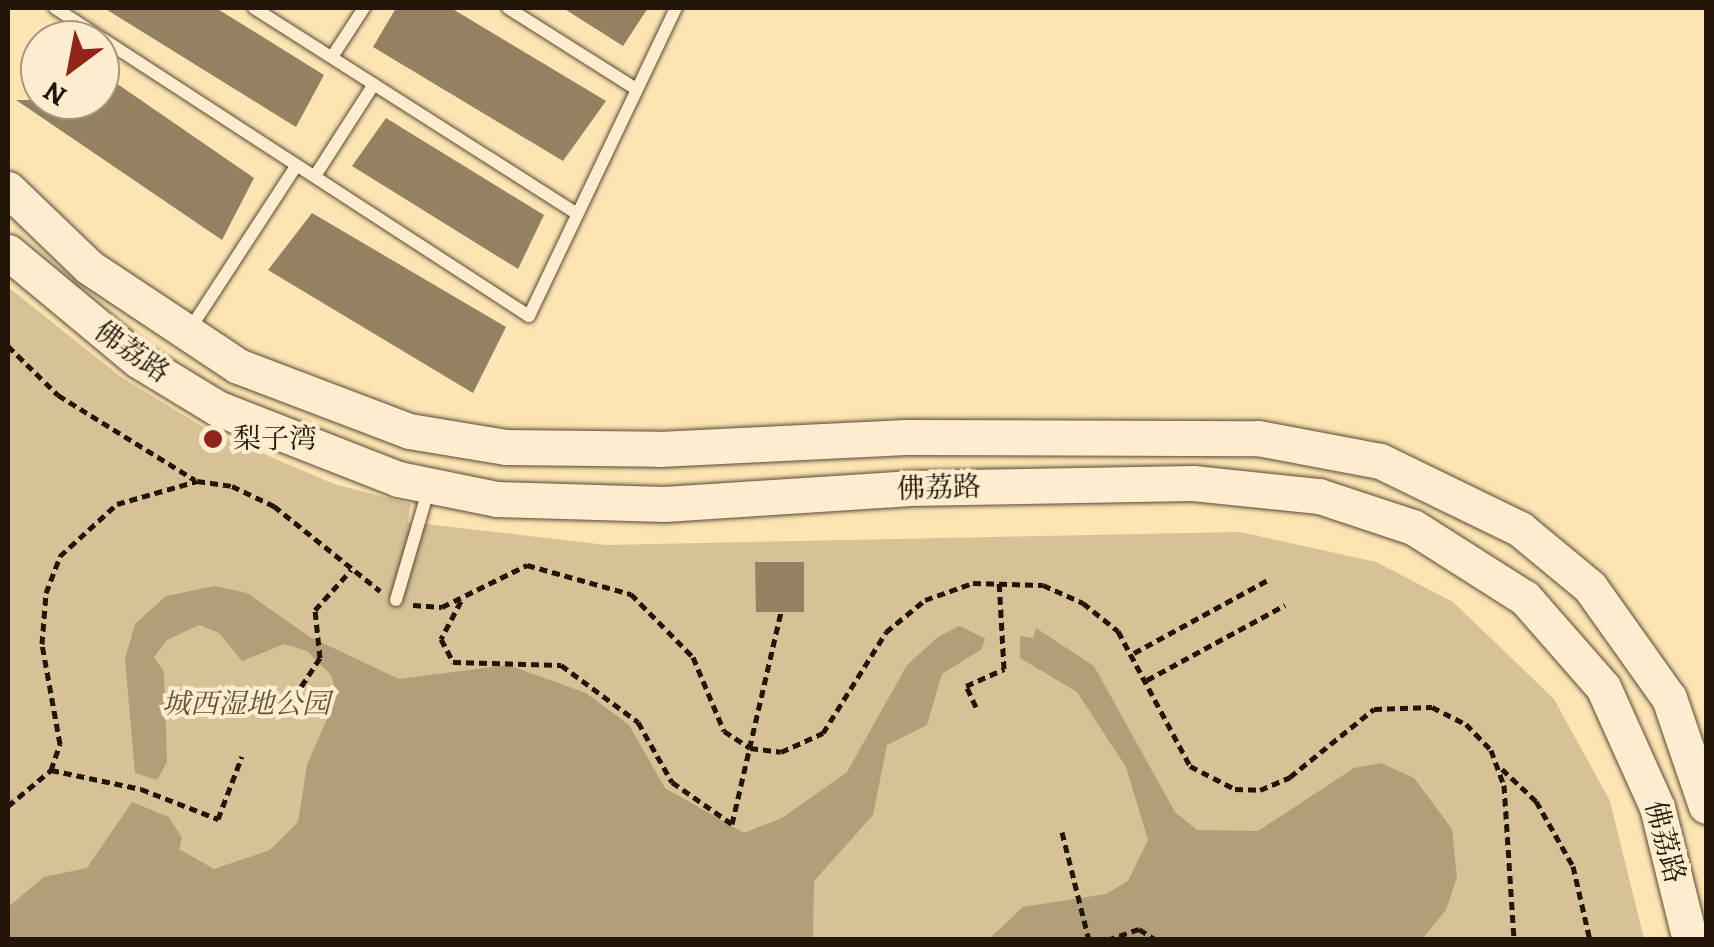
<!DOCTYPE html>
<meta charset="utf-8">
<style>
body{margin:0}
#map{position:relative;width:1714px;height:947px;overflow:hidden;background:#fce4b3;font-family:Alegreya,"Noto Serif SC",serif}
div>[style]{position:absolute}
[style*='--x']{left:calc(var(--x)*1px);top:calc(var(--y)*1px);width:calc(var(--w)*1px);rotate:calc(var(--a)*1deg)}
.green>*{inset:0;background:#d7c196}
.water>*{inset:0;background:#b29e79}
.building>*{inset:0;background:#938161}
.path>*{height:5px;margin-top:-2.5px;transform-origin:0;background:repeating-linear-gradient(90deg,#221609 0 8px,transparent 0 13px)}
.roads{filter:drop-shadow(0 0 2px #584a34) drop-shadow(0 0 2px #584a34)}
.service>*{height:12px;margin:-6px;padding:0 6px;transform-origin:6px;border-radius:6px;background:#fdedce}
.secondary>*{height:35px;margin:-17.5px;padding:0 17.5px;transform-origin:17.5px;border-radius:17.5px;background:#fdedce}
.dots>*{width:28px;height:28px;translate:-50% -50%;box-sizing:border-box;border:5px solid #fdedce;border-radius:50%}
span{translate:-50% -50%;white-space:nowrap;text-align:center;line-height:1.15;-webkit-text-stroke:8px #fdedce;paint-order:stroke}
.street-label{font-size:28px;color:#221609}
.poi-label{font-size:28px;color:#221609}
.left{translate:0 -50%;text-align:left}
.park-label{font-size:28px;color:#61523a;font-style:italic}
.frame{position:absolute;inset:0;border:10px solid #221609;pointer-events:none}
.north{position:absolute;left:20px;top:20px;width:100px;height:100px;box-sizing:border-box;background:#fdedce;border:2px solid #a5977f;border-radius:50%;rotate:212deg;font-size:28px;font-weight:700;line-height:40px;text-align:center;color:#221609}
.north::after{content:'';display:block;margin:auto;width:35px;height:45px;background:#8f2418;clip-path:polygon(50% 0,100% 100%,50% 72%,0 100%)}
</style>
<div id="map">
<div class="green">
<div style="clip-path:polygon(8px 287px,121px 377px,208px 430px,334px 484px,411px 504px,408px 522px,606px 545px,1240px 532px,1376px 562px,1453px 602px,1554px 699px,1610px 801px,1644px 939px,8px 939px)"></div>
</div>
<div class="water">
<div style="clip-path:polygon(215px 586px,247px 593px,310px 637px,399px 679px,508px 665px,586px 693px,629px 725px,665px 788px,744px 833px,782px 818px,847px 772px,907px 665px,938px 637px,959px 626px,985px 638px,982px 649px,942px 674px,927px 725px,887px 745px,873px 815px,814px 881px,813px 939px,8px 939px,8px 907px,44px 877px,87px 868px,132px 802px,169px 817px,182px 838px,179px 849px,214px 869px,270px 850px,298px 822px,307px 765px,337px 696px,331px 675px,307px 651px,284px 644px,242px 661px,219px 633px,199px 625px,167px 640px,154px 657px,164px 672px,167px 762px,157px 780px,135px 773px,125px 659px,135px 624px,166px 596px)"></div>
<div style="clip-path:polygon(1036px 628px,1094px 666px,1175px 812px,1197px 830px,1258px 831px,1354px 768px,1381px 763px,1414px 778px,1452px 829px,1457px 877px,1446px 910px,1422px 939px,989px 939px,1023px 907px,1106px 894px,1128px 881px,1148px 840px,1126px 767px,1077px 692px,1020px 658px,1020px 636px,1033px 638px)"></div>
</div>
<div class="building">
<div style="clip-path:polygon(104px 8px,216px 8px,324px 75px,296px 127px)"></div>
<div style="clip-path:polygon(396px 8px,451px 8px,606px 101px,563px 161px,373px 47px)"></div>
<div style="clip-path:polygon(563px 8px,648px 8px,623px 46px)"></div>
<div style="clip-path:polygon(100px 72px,254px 178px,222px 240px,16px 100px,100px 100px)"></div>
<div style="clip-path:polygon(386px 118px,544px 215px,518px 269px,352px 166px)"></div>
<div style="clip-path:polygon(312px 213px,506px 327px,473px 393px,268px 270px)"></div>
<div style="clip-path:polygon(755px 562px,804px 562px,804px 612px,756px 612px)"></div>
</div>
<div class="path">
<div style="--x:8;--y:346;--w:70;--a:44.4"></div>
<div style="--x:58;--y:395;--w:161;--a:31.8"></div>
<div style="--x:461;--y:601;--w:43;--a:117.8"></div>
<div style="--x:441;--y:639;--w:26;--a:62"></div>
<div style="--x:453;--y:662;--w:108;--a:1.6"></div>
<div style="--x:561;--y:665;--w:96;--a:36.5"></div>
<div style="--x:638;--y:722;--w:69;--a:60.5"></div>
<div style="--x:672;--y:782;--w:73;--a:35"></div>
<div style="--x:732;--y:824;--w:218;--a:-77"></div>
<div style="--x:413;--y:605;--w:29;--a:4"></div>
<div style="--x:442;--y:607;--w:95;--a:-26.3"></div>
<div style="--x:527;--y:565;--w:108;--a:15.6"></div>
<div style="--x:631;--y:594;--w:88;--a:45.5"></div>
<div style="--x:693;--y:657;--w:80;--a:67.3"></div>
<div style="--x:724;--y:731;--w:31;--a:33"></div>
<div style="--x:750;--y:748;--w:31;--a:7"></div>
<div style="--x:781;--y:752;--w:46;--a:-24.3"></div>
<div style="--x:823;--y:733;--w:119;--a:-58"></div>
<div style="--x:886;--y:632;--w:50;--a:-39.4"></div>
<div style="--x:925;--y:600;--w:51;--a:-19.5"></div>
<div style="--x:973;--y:583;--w:70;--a:1.6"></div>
<div style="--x:1043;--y:585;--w:44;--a:24.2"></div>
<div style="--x:1083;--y:603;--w:45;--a:38.7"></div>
<div style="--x:1118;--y:631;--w:153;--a:61.9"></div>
<div style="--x:1190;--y:766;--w:51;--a:27.1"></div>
<div style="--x:1235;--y:789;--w:25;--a:2"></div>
<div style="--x:1260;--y:790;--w:33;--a:-23"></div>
<div style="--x:1290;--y:777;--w:108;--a:-39"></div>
<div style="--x:1374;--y:709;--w:58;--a:-2"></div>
<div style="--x:1432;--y:707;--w:38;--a:27"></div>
<div style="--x:1466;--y:724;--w:36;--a:46"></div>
<div style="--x:1491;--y:750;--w:37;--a:70"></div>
<div style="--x:1504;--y:785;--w:155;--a:86.3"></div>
<div style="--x:1134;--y:653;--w:155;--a:-28.6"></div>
<div style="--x:1147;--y:680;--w:157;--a:-28.5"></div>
<div style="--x:976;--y:707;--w:23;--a:-115"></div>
<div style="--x:966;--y:686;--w:42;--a:-24.1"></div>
<div style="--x:1004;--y:669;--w:89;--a:-93.2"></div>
<div style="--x:287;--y:708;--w:60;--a:-56.6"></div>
<div style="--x:320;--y:658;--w:48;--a:-95.9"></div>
<div style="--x:315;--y:610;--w:54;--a:-48"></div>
<div style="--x:1502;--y:769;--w:47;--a:43.3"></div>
<div style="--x:1536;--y:801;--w:75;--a:60.4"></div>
<div style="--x:1573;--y:866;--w:76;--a:77.1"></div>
<div style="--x:51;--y:770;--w:92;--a:11.9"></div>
<div style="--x:141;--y:789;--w:83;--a:21.3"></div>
<div style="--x:218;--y:819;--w:67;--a:-69.1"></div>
<div style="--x:8;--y:806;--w:56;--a:-39.9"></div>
<div style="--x:51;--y:770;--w:28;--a:-71"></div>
<div style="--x:60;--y:744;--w:102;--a:-100.2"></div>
<div style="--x:42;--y:644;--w:51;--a:-85.5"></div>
<div style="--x:46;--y:593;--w:40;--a:-69"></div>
<div style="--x:60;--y:556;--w:77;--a:-42.4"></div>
<div style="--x:117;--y:504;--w:83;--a:-16"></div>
<div style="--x:197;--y:481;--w:35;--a:8"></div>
<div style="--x:232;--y:486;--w:47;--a:25.5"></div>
<div style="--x:274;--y:506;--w:136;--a:38.7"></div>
<div style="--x:1062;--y:832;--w:111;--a:76"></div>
<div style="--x:1107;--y:940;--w:34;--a:-19"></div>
<div style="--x:1139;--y:929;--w:20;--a:33"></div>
</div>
<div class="roads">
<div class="service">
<div style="--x:55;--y:8;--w:565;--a:33.02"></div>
<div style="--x:529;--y:316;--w:341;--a:-64.5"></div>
<div style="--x:254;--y:8;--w:382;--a:32.5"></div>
<div style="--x:508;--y:8;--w:148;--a:32.3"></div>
<div style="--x:332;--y:57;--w:59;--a:-56.9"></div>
<div style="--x:315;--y:176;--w:109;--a:-57.3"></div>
<div style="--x:188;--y:332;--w:199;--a:-56.9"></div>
<div style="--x:396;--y:600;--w:117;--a:-73.6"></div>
</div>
<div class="secondary">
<div style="--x:8;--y:189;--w:112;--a:43.9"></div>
<div style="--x:89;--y:267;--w:179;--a:33.6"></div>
<div style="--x:238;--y:366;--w:183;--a:20.8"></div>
<div style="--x:409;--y:431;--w:98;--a:9.4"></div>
<div style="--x:506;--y:447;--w:153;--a:0.7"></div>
<div style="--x:659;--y:449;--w:247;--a:-2.8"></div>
<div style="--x:906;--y:437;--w:352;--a:0.2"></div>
<div style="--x:1258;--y:438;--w:124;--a:10.7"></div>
<div style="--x:1380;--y:461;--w:156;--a:25.9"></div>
<div style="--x:1520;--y:529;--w:91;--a:39.6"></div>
<div style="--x:1590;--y:587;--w:136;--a:54.6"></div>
<div style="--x:1669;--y:698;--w:114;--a:71.1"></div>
<div style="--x:8;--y:252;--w:169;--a:39.7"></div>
<div style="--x:138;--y:360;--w:92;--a:31.3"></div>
<div style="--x:217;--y:408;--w:194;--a:21.4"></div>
<div style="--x:398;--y:479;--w:100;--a:11.5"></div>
<div style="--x:496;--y:499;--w:168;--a:1.7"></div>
<div style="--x:664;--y:504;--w:246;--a:-3.7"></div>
<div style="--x:909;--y:488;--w:284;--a:-1"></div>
<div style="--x:1193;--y:483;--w:127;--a:5.9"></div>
<div style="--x:1319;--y:496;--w:99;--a:18.3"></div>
<div style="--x:1413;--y:527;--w:133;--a:32.4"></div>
<div style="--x:1525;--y:598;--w:118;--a:48.8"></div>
<div style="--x:1603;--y:687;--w:132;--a:65.8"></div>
<div style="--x:1657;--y:807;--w:137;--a:76.1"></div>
</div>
</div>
<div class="dots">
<div style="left:213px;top:439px;background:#8f2418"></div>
</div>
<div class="street-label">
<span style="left:132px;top:352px;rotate:35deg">佛荔路</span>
<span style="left:939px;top:488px;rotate:-2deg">佛荔路</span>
<span style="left:1665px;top:842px;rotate:75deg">佛荔路</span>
</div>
<div class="poi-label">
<span class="left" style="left:233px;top:439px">梨子湾</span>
</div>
<div class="park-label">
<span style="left:246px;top:704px">城西湿地公园</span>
</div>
<div class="frame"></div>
<div class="north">N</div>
</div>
